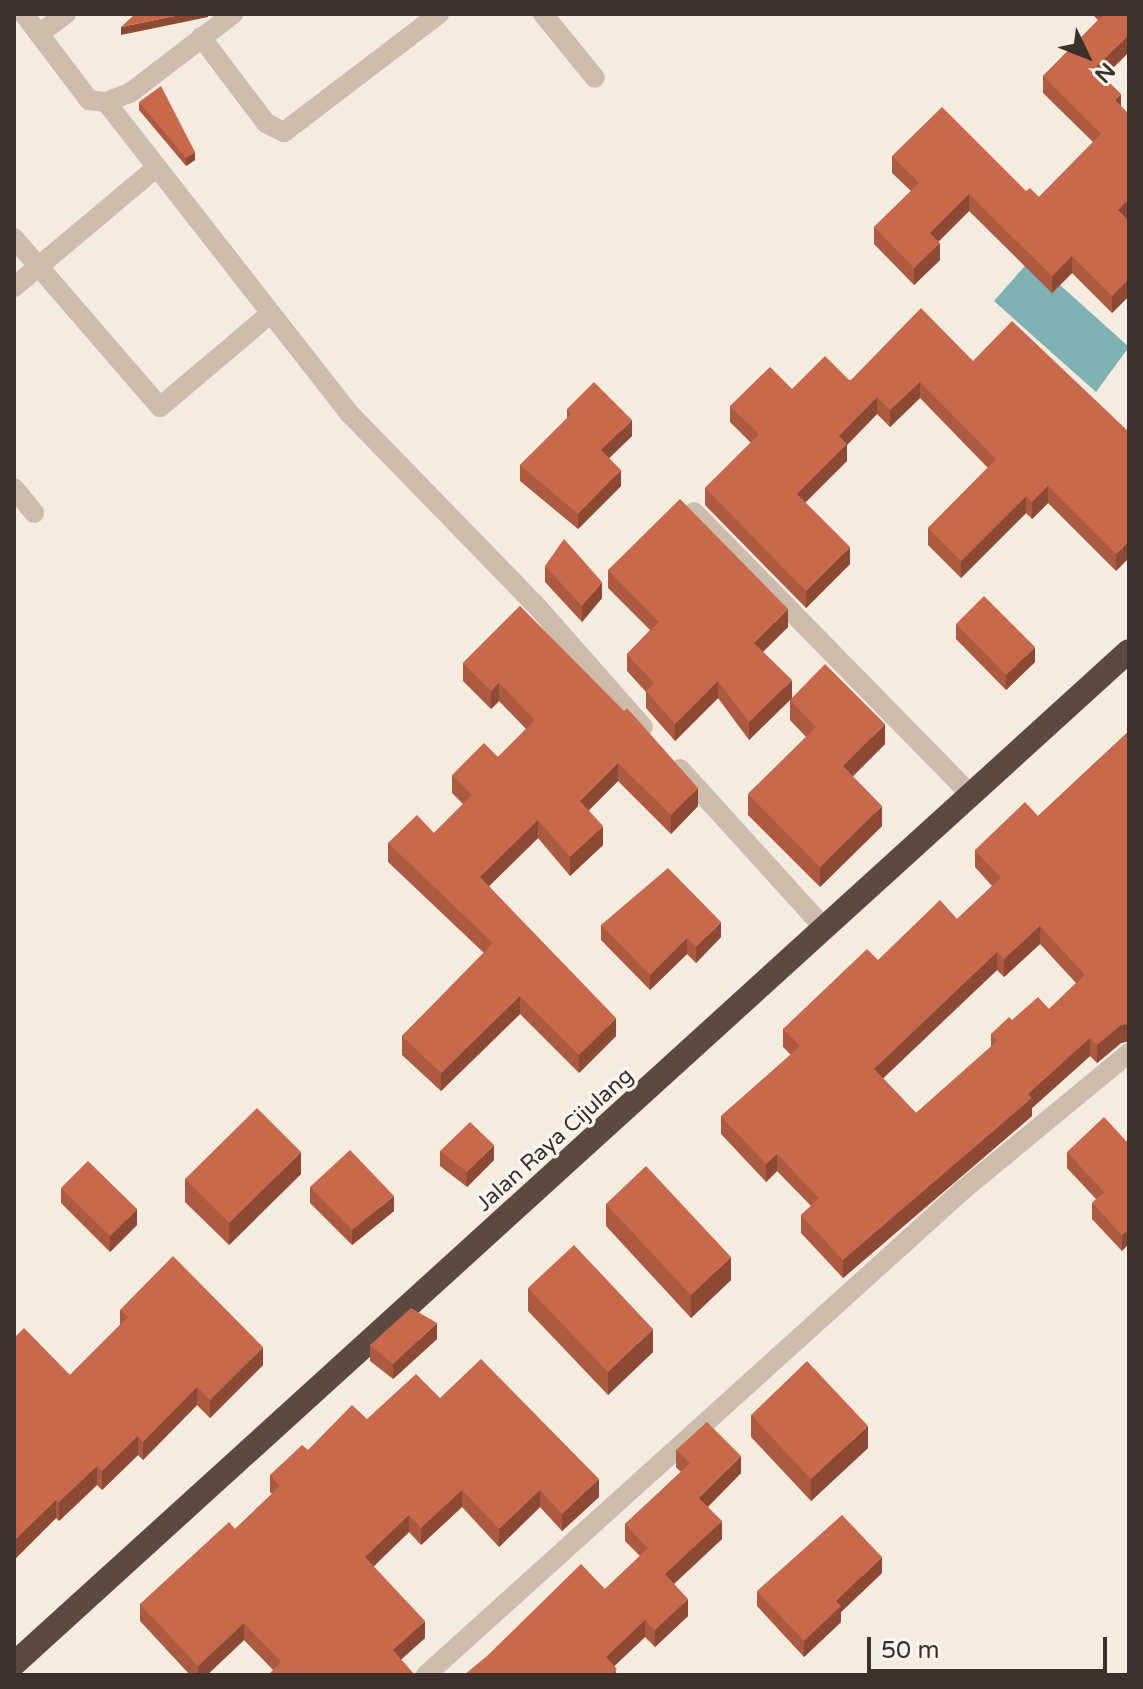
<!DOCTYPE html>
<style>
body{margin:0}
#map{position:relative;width:1143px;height:1689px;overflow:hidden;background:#f4ebe1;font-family:"Varela Round",sans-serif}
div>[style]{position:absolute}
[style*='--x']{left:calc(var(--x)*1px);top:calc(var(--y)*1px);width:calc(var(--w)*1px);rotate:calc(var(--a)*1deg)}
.water>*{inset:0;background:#7fb0b2}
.street>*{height:20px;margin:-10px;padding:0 10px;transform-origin:10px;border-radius:10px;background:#cdbbac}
.highway>*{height:24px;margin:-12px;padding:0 12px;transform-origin:12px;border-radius:12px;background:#5c4a42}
.wall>*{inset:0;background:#ac5a40}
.shaded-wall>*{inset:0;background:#8c4a34}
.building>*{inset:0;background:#c8694b}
span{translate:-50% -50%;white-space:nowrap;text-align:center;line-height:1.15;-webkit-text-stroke:7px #fbf5ee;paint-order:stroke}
.street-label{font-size:22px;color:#3b302b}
.frame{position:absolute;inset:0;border:16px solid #3b302b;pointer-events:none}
.north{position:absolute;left:1047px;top:16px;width:80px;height:80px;-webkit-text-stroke:6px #fbf5ee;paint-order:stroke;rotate:133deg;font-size:22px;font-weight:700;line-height:32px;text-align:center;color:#3b302b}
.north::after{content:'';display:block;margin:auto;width:28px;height:36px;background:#3b302b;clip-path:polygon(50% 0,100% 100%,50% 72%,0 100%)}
.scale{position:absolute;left:867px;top:1637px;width:240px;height:36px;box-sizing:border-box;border:4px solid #3b302b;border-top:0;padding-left:10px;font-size:24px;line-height:28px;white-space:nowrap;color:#3b302b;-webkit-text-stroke:6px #fbf5ee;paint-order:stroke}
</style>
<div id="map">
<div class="water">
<div style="clip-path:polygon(1031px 259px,1129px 347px,1096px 392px,994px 301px)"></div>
</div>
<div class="street">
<div style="--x:24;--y:14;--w:108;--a:52.9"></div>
<div style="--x:89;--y:100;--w:17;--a:7"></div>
<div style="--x:106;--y:102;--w:26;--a:-21"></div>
<div style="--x:130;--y:93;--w:130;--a:-37.5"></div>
<div style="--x:543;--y:14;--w:82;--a:50.9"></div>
<div style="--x:39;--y:34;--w:34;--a:-37"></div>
<div style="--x:201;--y:37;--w:108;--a:52.9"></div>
<div style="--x:266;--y:123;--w:20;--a:27"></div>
<div style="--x:284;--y:132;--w:195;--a:-37.3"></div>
<div style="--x:106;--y:102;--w:393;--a:52"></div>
<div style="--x:348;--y:412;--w:267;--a:45.8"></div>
<div style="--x:534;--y:603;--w:165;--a:48.7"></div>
<div style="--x:14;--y:238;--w:223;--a:49.2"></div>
<div style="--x:160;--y:407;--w:143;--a:-40.2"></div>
<div style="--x:14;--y:287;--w:185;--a:-40"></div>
<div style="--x:14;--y:488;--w:32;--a:51"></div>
<div style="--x:694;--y:512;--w:397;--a:45.6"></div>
<div style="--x:680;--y:769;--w:216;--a:47.8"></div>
<div style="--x:426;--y:1675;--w:725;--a:-42.09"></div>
<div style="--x:964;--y:1189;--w:214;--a:-39.5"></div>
</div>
<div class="highway">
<div style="--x:14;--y:1664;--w:1506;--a:-42.26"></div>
</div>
<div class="wall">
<div style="clip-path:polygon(1092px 14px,1129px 14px,1129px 52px,1104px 77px,1121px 105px,1127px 219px,1129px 221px,1129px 296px,1112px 313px,1072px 273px,1052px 293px,969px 211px,938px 242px,940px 260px,914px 285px,874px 244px,874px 227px,911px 191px,892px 173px,892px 156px,1026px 191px,1039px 197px,1093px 142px,1043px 93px,1043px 76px,1098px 20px)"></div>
<div style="clip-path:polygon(139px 102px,195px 160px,186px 166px,139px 110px)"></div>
<div style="clip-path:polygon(973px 361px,1129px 432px,1116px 571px,1048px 503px,1032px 519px,1026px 513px,961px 578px,928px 545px,928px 528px,988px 468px,920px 398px,890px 427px,877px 414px,847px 445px,847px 461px,805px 502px,850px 564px,806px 608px,705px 505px,705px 488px,751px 443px,730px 422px,730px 406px,792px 389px)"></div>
<div style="clip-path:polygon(567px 409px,632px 436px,609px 458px,621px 486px,578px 529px,520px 481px,520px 465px,567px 419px)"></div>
<div style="clip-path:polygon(545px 566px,602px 598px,582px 622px,545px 582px)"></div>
<div style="clip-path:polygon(608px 570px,788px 627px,763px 652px,792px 698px,885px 744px,853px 776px,882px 826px,820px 887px,748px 815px,748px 794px,806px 737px,790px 720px,790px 700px,749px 740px,718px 698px,675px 741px,646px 708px,646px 692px,627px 671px,627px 654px,650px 630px,608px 588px)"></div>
<div style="clip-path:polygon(520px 606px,698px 806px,671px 834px,618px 781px,589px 810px,603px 845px,570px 876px,538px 838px,489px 886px,616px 1036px,579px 1073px,520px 1014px,441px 1091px,402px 1055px,402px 1036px,484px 953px,388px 862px,388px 843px,434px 833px,463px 804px,452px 793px,452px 775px,498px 757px,526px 729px,499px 701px,491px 709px,463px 681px,463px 663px)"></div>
<div style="clip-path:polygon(956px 624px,1035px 662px,1006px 690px,956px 639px)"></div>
<div style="clip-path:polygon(evenodd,1129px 731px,1129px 1041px,1121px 1043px,1097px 1063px,1090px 1056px,1032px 1108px,1032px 1116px,843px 1278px,801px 1233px,801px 1215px,811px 1206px,777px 1171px,766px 1182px,721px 1134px,721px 1116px,791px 1055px,783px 1047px,783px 1029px,878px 960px,957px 919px,992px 886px,975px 867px,975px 850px,1038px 816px,1129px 731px,1040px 944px,1076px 983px,1049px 1009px,991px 1034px,991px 1047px,916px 1113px,883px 1078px,997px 970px,1004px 977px,1040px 944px)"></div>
<div style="clip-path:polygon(601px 925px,721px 937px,696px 963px,687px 954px,650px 990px,601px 940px)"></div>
<div style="clip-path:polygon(1129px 1144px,1122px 1251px,1092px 1219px,1092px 1203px,1096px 1199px,1067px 1168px,1067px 1152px)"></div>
<div style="clip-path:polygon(440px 1151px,494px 1160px,467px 1187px,440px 1166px)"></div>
<div style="clip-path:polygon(301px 1174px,229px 1245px,185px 1202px,185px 1179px)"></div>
<div style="clip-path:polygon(310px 1187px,394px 1211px,352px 1245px,310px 1203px)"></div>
<div style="clip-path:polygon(61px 1188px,137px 1225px,110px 1252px,61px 1203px)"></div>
<div style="clip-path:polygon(606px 1204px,731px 1280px,691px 1318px,606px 1226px)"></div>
<div style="clip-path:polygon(528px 1288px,653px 1352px,608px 1395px,528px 1311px)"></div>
<div style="clip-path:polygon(120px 1310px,263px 1365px,210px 1418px,197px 1405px,143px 1460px,138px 1455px,102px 1490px,97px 1485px,59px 1521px,56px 1518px,14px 1560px,14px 1338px,70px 1375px,120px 1325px)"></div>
<div style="clip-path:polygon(437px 1339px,393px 1379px,370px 1361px,370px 1345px)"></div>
<div style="clip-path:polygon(440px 1398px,599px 1497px,562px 1531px,540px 1507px,499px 1547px,462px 1507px,421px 1545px,409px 1532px,373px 1566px,425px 1638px,401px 1659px,273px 1670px,244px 1640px,208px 1674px,209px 1675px,190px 1675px,140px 1621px,140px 1604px,235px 1529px,272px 1494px,270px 1492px,270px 1475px,308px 1450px,367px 1419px)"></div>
<div style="clip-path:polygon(751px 1415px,868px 1448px,811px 1501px,751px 1437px)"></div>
<div style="clip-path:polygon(676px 1450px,741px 1473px,708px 1507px,722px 1539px,674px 1584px,688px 1616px,655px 1647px,645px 1637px,614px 1666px,617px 1675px,464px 1675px,605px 1589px,640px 1556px,625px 1541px,625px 1524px,681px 1472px,676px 1467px)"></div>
<div style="clip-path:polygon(882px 1573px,841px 1612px,841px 1622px,804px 1657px,757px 1606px,757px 1591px)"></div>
</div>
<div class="shaded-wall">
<div style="clip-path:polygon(184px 14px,208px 14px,208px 17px,121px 35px,121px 27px)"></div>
<div style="clip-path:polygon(1129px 35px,1129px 52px,1095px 85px,1095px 68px)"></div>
<div style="clip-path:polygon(1121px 94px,1121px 111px,1115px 100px)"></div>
<div style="clip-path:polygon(195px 152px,195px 160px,186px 166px,186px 158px)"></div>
<div style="clip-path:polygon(969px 194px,969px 211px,930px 250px,930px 233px)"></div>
<div style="clip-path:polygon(1129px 199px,1129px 216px,1118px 227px,1118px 210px)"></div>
<div style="clip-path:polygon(940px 243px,940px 260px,914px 285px,914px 268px)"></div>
<div style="clip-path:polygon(1072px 256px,1072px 273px,1052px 293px,1052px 276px)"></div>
<div style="clip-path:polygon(1129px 279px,1129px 296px,1112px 313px,1112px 296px)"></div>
<div style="clip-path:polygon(920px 382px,920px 398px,890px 427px,890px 410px)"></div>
<div style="clip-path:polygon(877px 397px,877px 414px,847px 445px,847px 461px,797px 511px,797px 494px,839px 436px)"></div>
<div style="clip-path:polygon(632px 420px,632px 436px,601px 466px,601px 450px)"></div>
<div style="clip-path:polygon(621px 470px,621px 486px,578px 529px,578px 514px)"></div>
<div style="clip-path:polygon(1048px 486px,1048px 503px,1032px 519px,1032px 502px)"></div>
<div style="clip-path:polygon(1026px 496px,1026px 513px,961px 578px,961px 561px)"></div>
<div style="clip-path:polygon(1129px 541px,1129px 558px,1116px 571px,1116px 554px)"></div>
<div style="clip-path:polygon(850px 547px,850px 564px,806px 608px,806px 591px)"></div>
<div style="clip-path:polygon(602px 582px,602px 598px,582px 622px,582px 606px)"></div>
<div style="clip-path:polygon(788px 609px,788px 627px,754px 660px,754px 643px)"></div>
<div style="clip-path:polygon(1035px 647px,1035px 662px,1006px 690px,1006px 675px)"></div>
<div style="clip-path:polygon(792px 680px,792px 698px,749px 740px,749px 722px)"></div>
<div style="clip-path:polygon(718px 681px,718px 698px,675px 741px,675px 724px)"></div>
<div style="clip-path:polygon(499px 683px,499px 701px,491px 709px,491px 691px)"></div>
<div style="clip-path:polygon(885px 724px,885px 744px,843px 786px,843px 766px)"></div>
<div style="clip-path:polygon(618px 763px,618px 781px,580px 819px,580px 801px)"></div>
<div style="clip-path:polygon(698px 788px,698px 806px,671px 834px,671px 815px)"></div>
<div style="clip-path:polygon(882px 806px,882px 826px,820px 887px,820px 867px)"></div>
<div style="clip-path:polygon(538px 820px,538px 838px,480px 895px,480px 877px)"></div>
<div style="clip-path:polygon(603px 826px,603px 845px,570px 876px,570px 857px)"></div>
<div style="clip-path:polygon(721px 922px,721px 937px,696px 963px,696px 947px)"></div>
<div style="clip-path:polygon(1040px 926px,1040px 944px,1004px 977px,1004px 959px)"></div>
<div style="clip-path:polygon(687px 938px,687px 954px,650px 990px,650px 975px)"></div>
<div style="clip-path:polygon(997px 952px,997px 970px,874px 1087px,874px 1069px)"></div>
<div style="clip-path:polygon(520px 996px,520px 1014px,441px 1091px,441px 1073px)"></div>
<div style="clip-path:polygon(616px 1018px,616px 1036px,579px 1073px,579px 1055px)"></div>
<div style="clip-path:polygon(1129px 1024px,1129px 1041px,1121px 1043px,1097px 1063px,1097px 1045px,1121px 1025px)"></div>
<div style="clip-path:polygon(1090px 1038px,1090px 1056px,1032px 1108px,1032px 1116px,843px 1278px,843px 1260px)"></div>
<div style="clip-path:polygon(494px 1145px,494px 1160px,467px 1187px,467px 1172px)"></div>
<div style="clip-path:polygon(301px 1152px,301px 1174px,229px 1245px,229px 1223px)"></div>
<div style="clip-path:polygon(777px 1154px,777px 1171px,766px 1182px,766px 1164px)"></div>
<div style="clip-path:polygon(394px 1196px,394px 1211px,352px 1245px,352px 1230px)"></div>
<div style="clip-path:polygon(137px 1209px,137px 1225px,110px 1252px,110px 1236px)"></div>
<div style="clip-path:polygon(1129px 1228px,1129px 1244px,1122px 1251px,1122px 1235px)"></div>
<div style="clip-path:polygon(731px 1257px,731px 1280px,691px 1318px,691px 1295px)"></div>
<div style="clip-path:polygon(437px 1323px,437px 1339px,393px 1379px,393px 1364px)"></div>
<div style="clip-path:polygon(653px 1329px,653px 1352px,608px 1395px,608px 1372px)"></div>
<div style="clip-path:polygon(263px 1347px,263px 1365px,210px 1418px,210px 1400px)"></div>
<div style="clip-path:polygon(197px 1387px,197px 1405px,143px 1460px,143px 1442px)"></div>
<div style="clip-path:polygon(868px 1426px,868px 1448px,811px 1501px,811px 1479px)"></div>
<div style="clip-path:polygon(138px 1436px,138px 1455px,102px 1490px,102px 1471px)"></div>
<div style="clip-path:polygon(741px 1456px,741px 1473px,699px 1515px,699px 1498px)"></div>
<div style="clip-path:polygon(97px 1466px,97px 1485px,59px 1521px,59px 1502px)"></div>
<div style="clip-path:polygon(599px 1479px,599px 1497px,562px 1531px,562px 1514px)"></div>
<div style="clip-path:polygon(462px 1490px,462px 1507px,421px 1545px,421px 1528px)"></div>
<div style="clip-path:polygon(540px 1490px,540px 1507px,499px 1547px,499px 1529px)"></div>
<div style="clip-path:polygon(56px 1500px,56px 1518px,14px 1560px,14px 1541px)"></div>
<div style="clip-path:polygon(409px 1515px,409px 1532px,365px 1575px,365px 1557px)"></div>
<div style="clip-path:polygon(722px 1521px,722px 1539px,665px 1592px,665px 1574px)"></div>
<div style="clip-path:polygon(882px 1557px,882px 1573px,841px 1612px,841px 1622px,804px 1657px,804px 1641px,836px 1601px)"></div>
<div style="clip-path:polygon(688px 1599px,688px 1616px,655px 1647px,655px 1630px)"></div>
<div style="clip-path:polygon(645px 1620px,645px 1637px,606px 1674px,606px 1657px)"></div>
<div style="clip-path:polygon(425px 1621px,425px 1638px,393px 1667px,393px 1650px)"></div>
<div style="clip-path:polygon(244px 1623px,244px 1640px,207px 1675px,198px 1675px,198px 1666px)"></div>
</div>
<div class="building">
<div style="clip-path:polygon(135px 14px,184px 14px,121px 27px)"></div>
<div style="clip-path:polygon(1105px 14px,1129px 14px,1129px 35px,1095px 68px,1121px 94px,1115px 100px,1129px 114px,1129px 199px,1118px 210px,1129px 221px,1129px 279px,1112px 296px,1072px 256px,1052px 276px,969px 194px,930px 233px,940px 243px,914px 268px,874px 227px,919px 183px,892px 156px,942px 107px,1026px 191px,1030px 188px,1039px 197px,1101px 134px,1043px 76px)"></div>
<div style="clip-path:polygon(161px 86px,195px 152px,186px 158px,139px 102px)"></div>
<div style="clip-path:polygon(921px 308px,973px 361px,1012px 321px,1129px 432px,1129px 541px,1116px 554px,1048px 486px,1032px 502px,1026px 496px,961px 561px,928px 528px,996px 459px,920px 382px,890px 410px,877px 397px,839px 436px,847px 444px,797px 494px,850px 547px,806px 591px,705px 488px,759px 434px,730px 406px,770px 367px,792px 389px,825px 356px,850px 381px)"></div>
<div style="clip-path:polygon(594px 382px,632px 420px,601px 450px,621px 470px,578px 514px,520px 465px,571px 414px,567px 409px)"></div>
<div style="clip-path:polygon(680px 499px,788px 609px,754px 643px,792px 680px,749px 722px,718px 681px,675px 724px,646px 691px,654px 683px,627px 654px,659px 622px,608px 570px)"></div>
<div style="clip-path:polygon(564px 539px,602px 582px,582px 606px,545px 566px)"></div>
<div style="clip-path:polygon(984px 596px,1035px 647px,1006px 675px,956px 624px)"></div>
<div style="clip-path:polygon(520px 606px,624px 711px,627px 708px,698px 788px,671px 815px,618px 763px,580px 801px,603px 826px,570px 857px,538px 820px,480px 877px,616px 1018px,579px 1055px,520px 996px,441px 1073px,402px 1036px,493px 943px,388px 843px,417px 815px,434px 833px,472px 795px,452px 775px,484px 743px,498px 757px,535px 720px,499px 683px,491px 691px,463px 663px)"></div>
<div style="clip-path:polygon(825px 664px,885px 724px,843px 766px,882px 806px,820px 867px,748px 794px,816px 727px,790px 700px)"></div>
<div style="clip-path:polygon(evenodd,1129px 731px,1129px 1024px,1121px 1025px,1097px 1045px,1090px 1038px,1028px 1094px,1032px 1098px,843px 1260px,801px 1215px,819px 1198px,777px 1154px,766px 1164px,721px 1116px,800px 1046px,783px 1029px,867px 949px,878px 960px,940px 900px,957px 919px,1001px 878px,975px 850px,1025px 802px,1038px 816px,1129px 731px,1040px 926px,1085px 975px,1049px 1009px,1038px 997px,1012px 1020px,1009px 1017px,991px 1034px,997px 1041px,916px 1113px,874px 1069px,997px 952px,1004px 959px,1040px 926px)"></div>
<div style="clip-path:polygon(668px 868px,721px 922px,696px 947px,687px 938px,650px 975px,601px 925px)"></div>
<div style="clip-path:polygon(257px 1108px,301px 1152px,229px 1223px,185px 1179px)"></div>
<div style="clip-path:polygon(1104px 1117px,1129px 1144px,1129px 1228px,1122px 1235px,1092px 1203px,1104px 1192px,1067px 1152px)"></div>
<div style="clip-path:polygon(470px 1122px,494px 1145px,467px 1172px,440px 1151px)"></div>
<div style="clip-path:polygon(350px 1150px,394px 1196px,352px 1230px,310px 1187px)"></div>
<div style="clip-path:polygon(88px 1161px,137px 1209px,110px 1236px,61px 1188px)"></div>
<div style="clip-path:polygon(646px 1166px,731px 1257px,691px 1295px,606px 1204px)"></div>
<div style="clip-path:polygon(574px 1245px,653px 1329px,608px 1372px,528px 1288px)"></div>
<div style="clip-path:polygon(173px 1256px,263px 1347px,210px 1400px,197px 1387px,143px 1442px,138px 1436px,102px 1471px,97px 1466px,59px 1502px,56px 1500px,14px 1541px,14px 1338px,24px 1328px,70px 1375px,128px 1317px,120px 1310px)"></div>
<div style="clip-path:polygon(411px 1308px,437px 1323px,393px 1364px,370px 1345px)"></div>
<div style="clip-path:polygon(481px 1359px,599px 1479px,562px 1514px,540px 1490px,499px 1529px,462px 1490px,421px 1528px,409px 1515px,365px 1557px,425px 1621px,393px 1650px,415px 1675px,268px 1675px,281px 1662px,244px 1623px,198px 1666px,140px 1604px,229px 1522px,235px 1529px,280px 1486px,270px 1475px,302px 1445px,308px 1450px,352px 1405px,367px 1419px,416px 1374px,440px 1398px)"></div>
<div style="clip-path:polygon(807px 1361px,868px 1426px,811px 1479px,751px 1415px)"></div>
<div style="clip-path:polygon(707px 1422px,741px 1456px,699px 1498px,722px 1521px,665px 1574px,688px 1599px,655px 1630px,645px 1620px,606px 1657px,617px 1669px,610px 1675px,558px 1675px,555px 1673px,553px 1675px,464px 1675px,487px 1656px,581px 1564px,605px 1589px,648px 1548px,625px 1524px,690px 1463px,676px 1450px)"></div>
<div style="clip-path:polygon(842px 1515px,882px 1557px,836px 1601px,841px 1606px,804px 1641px,757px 1591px)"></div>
</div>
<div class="street-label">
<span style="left:555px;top:1140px;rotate:-42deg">Jalan Raya Cijulang</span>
</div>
<div class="frame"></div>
<div class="north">N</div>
<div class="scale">50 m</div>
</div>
